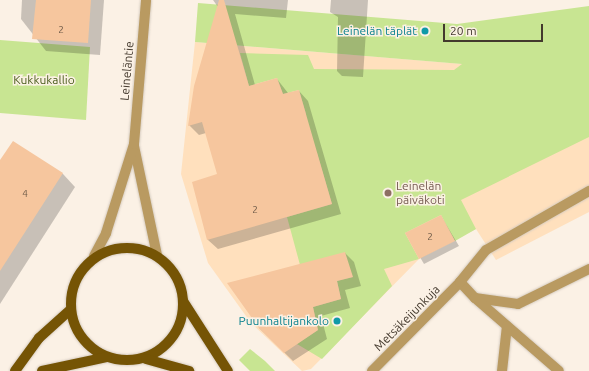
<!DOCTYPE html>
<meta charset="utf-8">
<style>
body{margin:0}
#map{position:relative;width:589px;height:371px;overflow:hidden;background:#fbf1e5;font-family:Ubuntu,sans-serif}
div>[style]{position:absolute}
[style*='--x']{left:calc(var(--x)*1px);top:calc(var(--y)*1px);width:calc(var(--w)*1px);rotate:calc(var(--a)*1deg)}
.built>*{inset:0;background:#ffe0bd}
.green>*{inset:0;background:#c8e592}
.shadow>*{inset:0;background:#0003}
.building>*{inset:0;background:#f6c69e}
.roads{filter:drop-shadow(0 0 1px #d6ccc0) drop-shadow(0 0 1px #d6ccc0)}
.minor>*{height:10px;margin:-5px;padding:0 5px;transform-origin:5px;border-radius:5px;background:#b99a61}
.major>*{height:10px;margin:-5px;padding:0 5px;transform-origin:5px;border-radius:5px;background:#755405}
.major>.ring{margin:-5px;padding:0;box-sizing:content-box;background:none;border:10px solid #755405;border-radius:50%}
.dots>*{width:11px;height:11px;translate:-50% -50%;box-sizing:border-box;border:2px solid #fbf1e5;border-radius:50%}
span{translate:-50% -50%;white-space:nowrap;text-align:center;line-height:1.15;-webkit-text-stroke:3px #fbf1e5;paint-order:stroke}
.number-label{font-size:10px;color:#705c49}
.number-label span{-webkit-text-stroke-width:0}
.culture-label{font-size:12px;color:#0d838f}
.right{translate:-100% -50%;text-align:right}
.street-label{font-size:12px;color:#43392d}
.park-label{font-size:12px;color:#495c1a}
.education-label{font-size:12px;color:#785e54}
.left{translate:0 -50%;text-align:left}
.scale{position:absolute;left:443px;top:24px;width:100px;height:18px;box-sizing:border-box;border:2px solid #43392d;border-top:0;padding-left:5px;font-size:12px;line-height:14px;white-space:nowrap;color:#43392d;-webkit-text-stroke:3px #fbf1e5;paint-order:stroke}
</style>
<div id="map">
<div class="built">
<div style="clip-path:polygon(195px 42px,463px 64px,589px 48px,589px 212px,496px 260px,476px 229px,419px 259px,311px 369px,302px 371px,251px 323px,208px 263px,181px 174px)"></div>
</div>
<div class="green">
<div style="clip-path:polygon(198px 3px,457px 24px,589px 6px,589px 137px,461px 200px,476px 229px,455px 241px,441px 215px,405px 233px,419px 259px,384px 269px,392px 286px,322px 359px,297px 344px,318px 330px,313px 307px,341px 299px,337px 281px,353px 277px,303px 276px,287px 217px,332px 204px,317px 153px,272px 166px,285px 121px,306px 114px,299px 90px,283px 94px,277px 78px,249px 86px,240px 53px,308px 55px,314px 69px,454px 70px,462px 64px,195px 42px)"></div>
<div style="clip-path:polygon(0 40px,90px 47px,86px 120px,0 113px)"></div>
<div style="clip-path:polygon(250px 349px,265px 361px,275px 371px,250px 371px,239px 360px)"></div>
</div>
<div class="shadow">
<div style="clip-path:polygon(22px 0,104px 0,100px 55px,46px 51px,21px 19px)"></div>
<div style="clip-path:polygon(213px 0,288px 0,286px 18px,235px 14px,255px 85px,277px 79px,288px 93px,299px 91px,308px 101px,341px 214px,218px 249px,208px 240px,193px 183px,219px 175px,206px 133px,199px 135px,189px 125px,218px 7px)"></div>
<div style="clip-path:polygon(331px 0,368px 0,363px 77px,342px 76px,337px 71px,338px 17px,330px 12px)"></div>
<div style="clip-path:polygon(13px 142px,63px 174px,75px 187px,0 304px,0 162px)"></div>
<div style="clip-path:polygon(441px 216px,459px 246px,424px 264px,406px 233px)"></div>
<div style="clip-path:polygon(345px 253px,354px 262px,361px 286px,345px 290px,350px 308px,321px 316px,327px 339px,293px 361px,259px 328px)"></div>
</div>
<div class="building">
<div style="clip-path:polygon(36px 0,91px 0,88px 43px,32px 39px)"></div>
<div style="clip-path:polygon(219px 0,224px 0,249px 86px,277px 78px,283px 94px,299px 90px,332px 204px,207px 240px,192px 182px,217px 174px,202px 122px,188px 126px,194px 86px)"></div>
<div style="clip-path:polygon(13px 141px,63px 173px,0 271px,0 160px)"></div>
<div style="clip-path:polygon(441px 215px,455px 241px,419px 259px,405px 233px)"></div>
<div style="clip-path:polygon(345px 252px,353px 277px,337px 281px,341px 299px,313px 307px,318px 330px,284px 353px,259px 328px,227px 283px)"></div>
</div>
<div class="roads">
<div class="minor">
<div style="--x:134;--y:146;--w:111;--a:78.1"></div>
<div style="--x:94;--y:256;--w:26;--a:-62"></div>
<div style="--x:106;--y:233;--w:93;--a:-72.5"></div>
<div style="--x:134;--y:144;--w:144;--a:-85.2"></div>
<div style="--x:460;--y:282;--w:22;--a:47"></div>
<div style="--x:475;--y:298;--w:43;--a:7.9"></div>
<div style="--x:518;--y:304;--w:79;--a:-26.2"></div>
<div style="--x:475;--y:298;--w:111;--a:41"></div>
<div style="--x:372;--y:371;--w:125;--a:-45.3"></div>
<div style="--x:460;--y:282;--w:41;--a:-50.9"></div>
<div style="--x:486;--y:250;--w:119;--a:-29.8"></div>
<div style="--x:502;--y:371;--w:45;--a:-83.7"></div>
</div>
<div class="major">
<div class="ring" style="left:71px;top:248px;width:102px;height:102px"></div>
<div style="--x:183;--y:301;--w:83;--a:57.3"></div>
<div style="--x:146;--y:359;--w:45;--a:15.6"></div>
<div style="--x:15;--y:371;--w:41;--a:-54"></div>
<div style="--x:39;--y:338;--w:42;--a:-42.1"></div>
<div style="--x:42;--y:371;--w:66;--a:-12.2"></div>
</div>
</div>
<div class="dots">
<div style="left:425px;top:31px;background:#0f9aa8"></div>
<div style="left:388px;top:193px;background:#8d6e63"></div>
<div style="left:337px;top:321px;background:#0f9aa8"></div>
</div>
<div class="number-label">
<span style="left:61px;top:30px">2</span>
<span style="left:25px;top:194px">4</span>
<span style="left:255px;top:210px">2</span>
<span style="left:430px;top:237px">2</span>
</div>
<div class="culture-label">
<span class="right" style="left:417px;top:31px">Leinelän täplät</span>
<span class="right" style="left:329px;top:321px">Puunhaltijankolo</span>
</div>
<div class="street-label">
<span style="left:127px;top:71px;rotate:-85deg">Leineläntie</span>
<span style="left:407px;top:318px;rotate:-45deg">Metsäkeijunkuja</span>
</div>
<div class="park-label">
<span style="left:44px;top:80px">Kukkukallio</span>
</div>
<div class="education-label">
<span class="left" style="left:396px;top:193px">Leinelän<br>päiväkoti</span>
</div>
<div class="scale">20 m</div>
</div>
